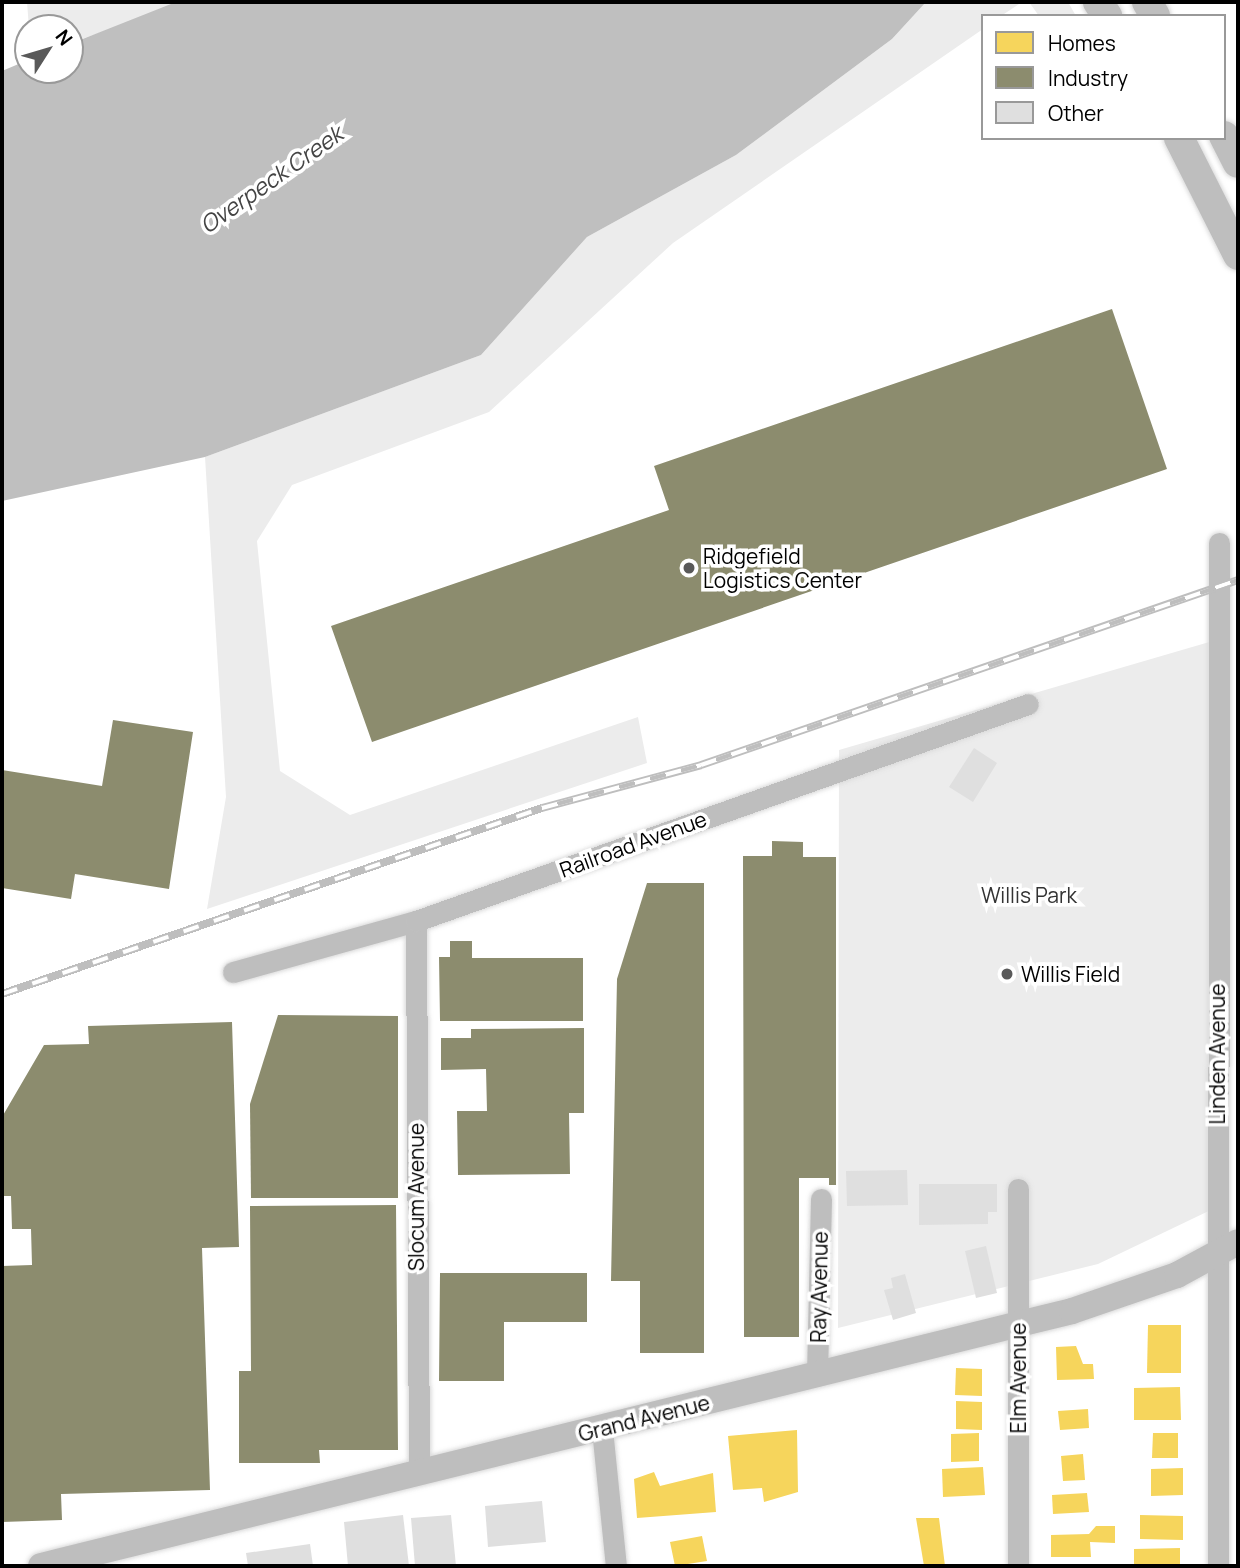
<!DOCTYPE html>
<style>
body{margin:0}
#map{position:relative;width:1240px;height:1568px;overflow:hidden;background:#fff;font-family:Manrope,sans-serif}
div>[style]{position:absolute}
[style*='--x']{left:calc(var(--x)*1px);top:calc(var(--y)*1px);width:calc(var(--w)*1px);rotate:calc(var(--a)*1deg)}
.green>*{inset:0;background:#ececec}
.water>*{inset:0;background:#bfbfbf}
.homes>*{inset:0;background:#f6d55c}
.industry>*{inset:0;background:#8c8c6e}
.building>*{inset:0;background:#dfdfdf}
.roads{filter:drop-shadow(0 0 2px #dbdbdb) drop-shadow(0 0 2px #dbdbdb)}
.minor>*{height:21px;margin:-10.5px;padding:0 10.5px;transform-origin:10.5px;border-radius:10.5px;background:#bebebe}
.major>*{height:26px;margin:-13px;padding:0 13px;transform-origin:13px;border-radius:13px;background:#bebebe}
.highway>*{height:30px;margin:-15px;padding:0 15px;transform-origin:15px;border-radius:15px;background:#bebebe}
.rail>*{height:8px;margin-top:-4px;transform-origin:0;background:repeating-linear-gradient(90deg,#fff 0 16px,#bebebe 0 32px);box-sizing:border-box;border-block:2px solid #bebebe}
.dots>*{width:19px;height:19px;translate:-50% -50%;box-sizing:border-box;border:4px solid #fff;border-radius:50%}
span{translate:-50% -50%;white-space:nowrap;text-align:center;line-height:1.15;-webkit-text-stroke:7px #fff;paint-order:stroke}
.poi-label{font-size:21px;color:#000}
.left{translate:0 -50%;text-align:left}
.street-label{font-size:21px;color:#000}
.park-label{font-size:21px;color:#333}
.water-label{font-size:23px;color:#444;font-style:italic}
.frame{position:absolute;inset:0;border:4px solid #000;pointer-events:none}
.legend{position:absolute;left:981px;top:14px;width:245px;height:126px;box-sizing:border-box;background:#fff;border:2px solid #999;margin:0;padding:9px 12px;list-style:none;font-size:21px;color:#000}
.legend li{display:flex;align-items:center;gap:14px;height:35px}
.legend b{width:35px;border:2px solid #999}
.north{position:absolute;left:14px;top:14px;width:70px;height:70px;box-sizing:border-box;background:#fff;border:2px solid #999;border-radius:50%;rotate:53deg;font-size:19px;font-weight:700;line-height:28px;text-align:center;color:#000}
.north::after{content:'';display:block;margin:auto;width:24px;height:32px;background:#595959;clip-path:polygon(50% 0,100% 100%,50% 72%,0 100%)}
</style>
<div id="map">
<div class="green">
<div style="clip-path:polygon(27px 2px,189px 2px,70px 43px,70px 28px,29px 28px)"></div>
<div style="clip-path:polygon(926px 2px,1022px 2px,1001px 16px,983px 16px,983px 29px,673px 243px,489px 412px,292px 485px,257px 541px,280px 771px,350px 815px,638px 717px,647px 763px,207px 909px,226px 797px,205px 457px,481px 355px,587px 237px,736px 155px,892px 39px)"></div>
<div style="clip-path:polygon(1029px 2px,1068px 2px,1076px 16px,1039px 16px)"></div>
<div style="clip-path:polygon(1223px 638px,1215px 1208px,1098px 1264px,838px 1328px,839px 750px)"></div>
</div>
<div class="water">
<div style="clip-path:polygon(176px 2px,926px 2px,892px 39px,736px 155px,587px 237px,481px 355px,205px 457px,2px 501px,2px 71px,28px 60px,28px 70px,70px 70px,70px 44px)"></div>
</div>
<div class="homes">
<div style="clip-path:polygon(1148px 1325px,1181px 1325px,1181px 1373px,1147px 1373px)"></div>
<div style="clip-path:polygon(1076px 1346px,1083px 1364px,1093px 1364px,1094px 1379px,1057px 1380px,1056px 1347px)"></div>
<div style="clip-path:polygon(956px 1368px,982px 1369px,982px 1396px,955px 1395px)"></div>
<div style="clip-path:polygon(1180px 1387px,1181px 1420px,1134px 1420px,1134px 1388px)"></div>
<div style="clip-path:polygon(956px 1401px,982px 1402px,982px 1430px,956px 1429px)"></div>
<div style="clip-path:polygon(1088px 1409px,1089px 1428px,1060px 1430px,1058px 1411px)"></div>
<div style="clip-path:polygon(797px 1430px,798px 1492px,764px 1502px,762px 1488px,733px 1490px,728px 1436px)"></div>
<div style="clip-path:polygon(979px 1433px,979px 1461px,951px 1462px,951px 1434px)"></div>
<div style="clip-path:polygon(1153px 1433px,1178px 1433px,1178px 1458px,1152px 1458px)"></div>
<div style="clip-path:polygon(1083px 1454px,1085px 1480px,1063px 1481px,1061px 1456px)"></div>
<div style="clip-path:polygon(983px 1467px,985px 1495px,943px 1497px,942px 1469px)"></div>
<div style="clip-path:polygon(1183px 1468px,1183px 1495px,1151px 1496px,1151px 1469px)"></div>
<div style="clip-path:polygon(654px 1472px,660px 1486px,713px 1473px,716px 1512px,637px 1518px,634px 1479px)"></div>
<div style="clip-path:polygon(1087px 1493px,1089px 1512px,1053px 1514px,1052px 1495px)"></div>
<div style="clip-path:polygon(1140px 1515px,1183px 1516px,1183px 1540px,1140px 1539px)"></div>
<div style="clip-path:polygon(916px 1518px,939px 1518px,945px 1566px,924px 1566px)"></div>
<div style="clip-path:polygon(1096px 1526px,1115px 1526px,1115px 1543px,1090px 1542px,1091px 1557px,1051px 1557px,1051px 1535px,1089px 1534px)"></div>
<div style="clip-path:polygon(702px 1536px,707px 1561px,675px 1566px,670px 1542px)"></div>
<div style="clip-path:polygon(1180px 1548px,1180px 1566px,1134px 1566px,1134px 1549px)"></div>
</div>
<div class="industry">
<div style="clip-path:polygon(1112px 309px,1167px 469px,372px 742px,331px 626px,669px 510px,654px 466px)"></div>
<div style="clip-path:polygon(113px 720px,193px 732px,169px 889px,75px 874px,71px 899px,2px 888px,2px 770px,102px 786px)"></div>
<div style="clip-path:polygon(772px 841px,803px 842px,803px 857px,836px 857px,836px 1185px,829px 1185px,829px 1178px,799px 1178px,799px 1337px,744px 1337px,743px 856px,772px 856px)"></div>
<div style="clip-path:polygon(647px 883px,704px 883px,704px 1353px,640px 1353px,640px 1281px,611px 1281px,617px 979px)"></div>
<div style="clip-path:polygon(450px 941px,472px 941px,472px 958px,583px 958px,583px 1021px,440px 1021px,439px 957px,450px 957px)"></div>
<div style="clip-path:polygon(278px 1015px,398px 1016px,398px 1198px,251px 1198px,250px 1104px)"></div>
<div style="clip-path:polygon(232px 1022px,239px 1247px,202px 1248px,210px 1490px,61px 1494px,62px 1520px,2px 1522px,2px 1266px,32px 1265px,31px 1229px,12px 1229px,11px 1196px,2px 1196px,2px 1117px,44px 1045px,89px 1044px,88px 1026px)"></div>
<div style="clip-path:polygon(584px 1028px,584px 1113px,569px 1113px,570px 1174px,458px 1175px,457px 1111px,487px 1111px,486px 1069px,441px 1070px,441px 1038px,471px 1038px,471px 1029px)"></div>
<div style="clip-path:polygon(396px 1205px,398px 1450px,319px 1450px,320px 1463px,239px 1463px,239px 1371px,251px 1371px,250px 1206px)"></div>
<div style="clip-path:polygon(440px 1273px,587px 1273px,587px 1322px,504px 1322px,504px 1381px,439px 1381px)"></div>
</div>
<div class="building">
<div style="clip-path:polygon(974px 748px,997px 763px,973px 802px,949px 787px)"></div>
<div style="clip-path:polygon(907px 1170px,908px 1205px,847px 1206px,846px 1171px)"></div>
<div style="clip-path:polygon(919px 1184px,997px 1184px,997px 1212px,988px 1212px,988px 1224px,919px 1225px)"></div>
<div style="clip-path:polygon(986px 1246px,997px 1293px,976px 1298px,965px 1251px)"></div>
<div style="clip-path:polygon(905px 1274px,916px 1313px,893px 1320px,884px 1290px,893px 1288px,891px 1278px)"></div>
<div style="clip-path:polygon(542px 1501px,546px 1542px,488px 1547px,485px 1506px)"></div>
<div style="clip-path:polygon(403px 1515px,409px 1566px,348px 1566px,344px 1522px)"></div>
<div style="clip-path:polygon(451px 1515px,456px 1566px,415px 1566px,411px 1518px)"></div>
<div style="clip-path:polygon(310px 1544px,313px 1566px,248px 1566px,246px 1553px)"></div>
</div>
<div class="roads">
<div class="minor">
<div style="--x:416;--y:921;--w:551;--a:89.69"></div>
<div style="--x:233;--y:972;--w:190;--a:-15.6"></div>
<div style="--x:416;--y:921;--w:649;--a:-19.52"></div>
<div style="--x:1018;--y:1189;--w:377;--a:90"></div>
<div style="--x:817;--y:1375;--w:176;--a:-88.7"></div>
<div style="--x:602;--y:1429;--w:138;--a:84.2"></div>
<div style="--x:1218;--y:1566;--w:1023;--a:-89.94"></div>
</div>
<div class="major">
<div style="--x:41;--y:1566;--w:1062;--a:-13.89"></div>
<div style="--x:1072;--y:1311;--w:111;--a:-18.9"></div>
<div style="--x:1177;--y:1275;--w:69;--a:-28.4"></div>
</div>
<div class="highway">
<div style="--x:1098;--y:2;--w:17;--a:57"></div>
<div style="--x:1147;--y:2;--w:16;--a:60"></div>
<div style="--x:1224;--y:136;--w:30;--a:63"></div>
<div style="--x:1179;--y:138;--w:131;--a:63.2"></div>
</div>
</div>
<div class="rail">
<div style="--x:2;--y:994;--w:571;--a:-19.01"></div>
<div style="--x:542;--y:808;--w:165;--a:-15.1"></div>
<div style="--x:701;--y:765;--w:568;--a:-19.01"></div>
</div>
<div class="dots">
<div style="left:689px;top:568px;background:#595959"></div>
<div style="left:1007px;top:974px;background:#595959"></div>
</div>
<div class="poi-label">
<span class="left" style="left:703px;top:568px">Ridgefield<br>Logistics Center</span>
<span class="left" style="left:1021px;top:974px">Willis Field</span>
</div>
<div class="street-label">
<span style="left:633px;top:844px;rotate:-20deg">Railroad Avenue</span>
<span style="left:1217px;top:1054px;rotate:-90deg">Linden Avenue</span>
<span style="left:416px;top:1197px;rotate:-90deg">Slocum Avenue</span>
<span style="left:819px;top:1287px;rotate:-89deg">Ray Avenue</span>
<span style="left:1018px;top:1378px;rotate:-90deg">Elm Avenue</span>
<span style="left:644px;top:1418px;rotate:-14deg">Grand Avenue</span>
</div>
<div class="park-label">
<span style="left:1029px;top:895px">Willis Park</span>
</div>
<div class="water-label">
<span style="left:271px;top:179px;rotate:-35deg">Overpeck Creek</span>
</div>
<div class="frame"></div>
<ul class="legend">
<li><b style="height:19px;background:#f6d55c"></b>Homes</li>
<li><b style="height:19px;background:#8c8c6e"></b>Industry</li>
<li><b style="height:19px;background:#dfdfdf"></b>Other</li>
</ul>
<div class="north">N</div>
</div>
